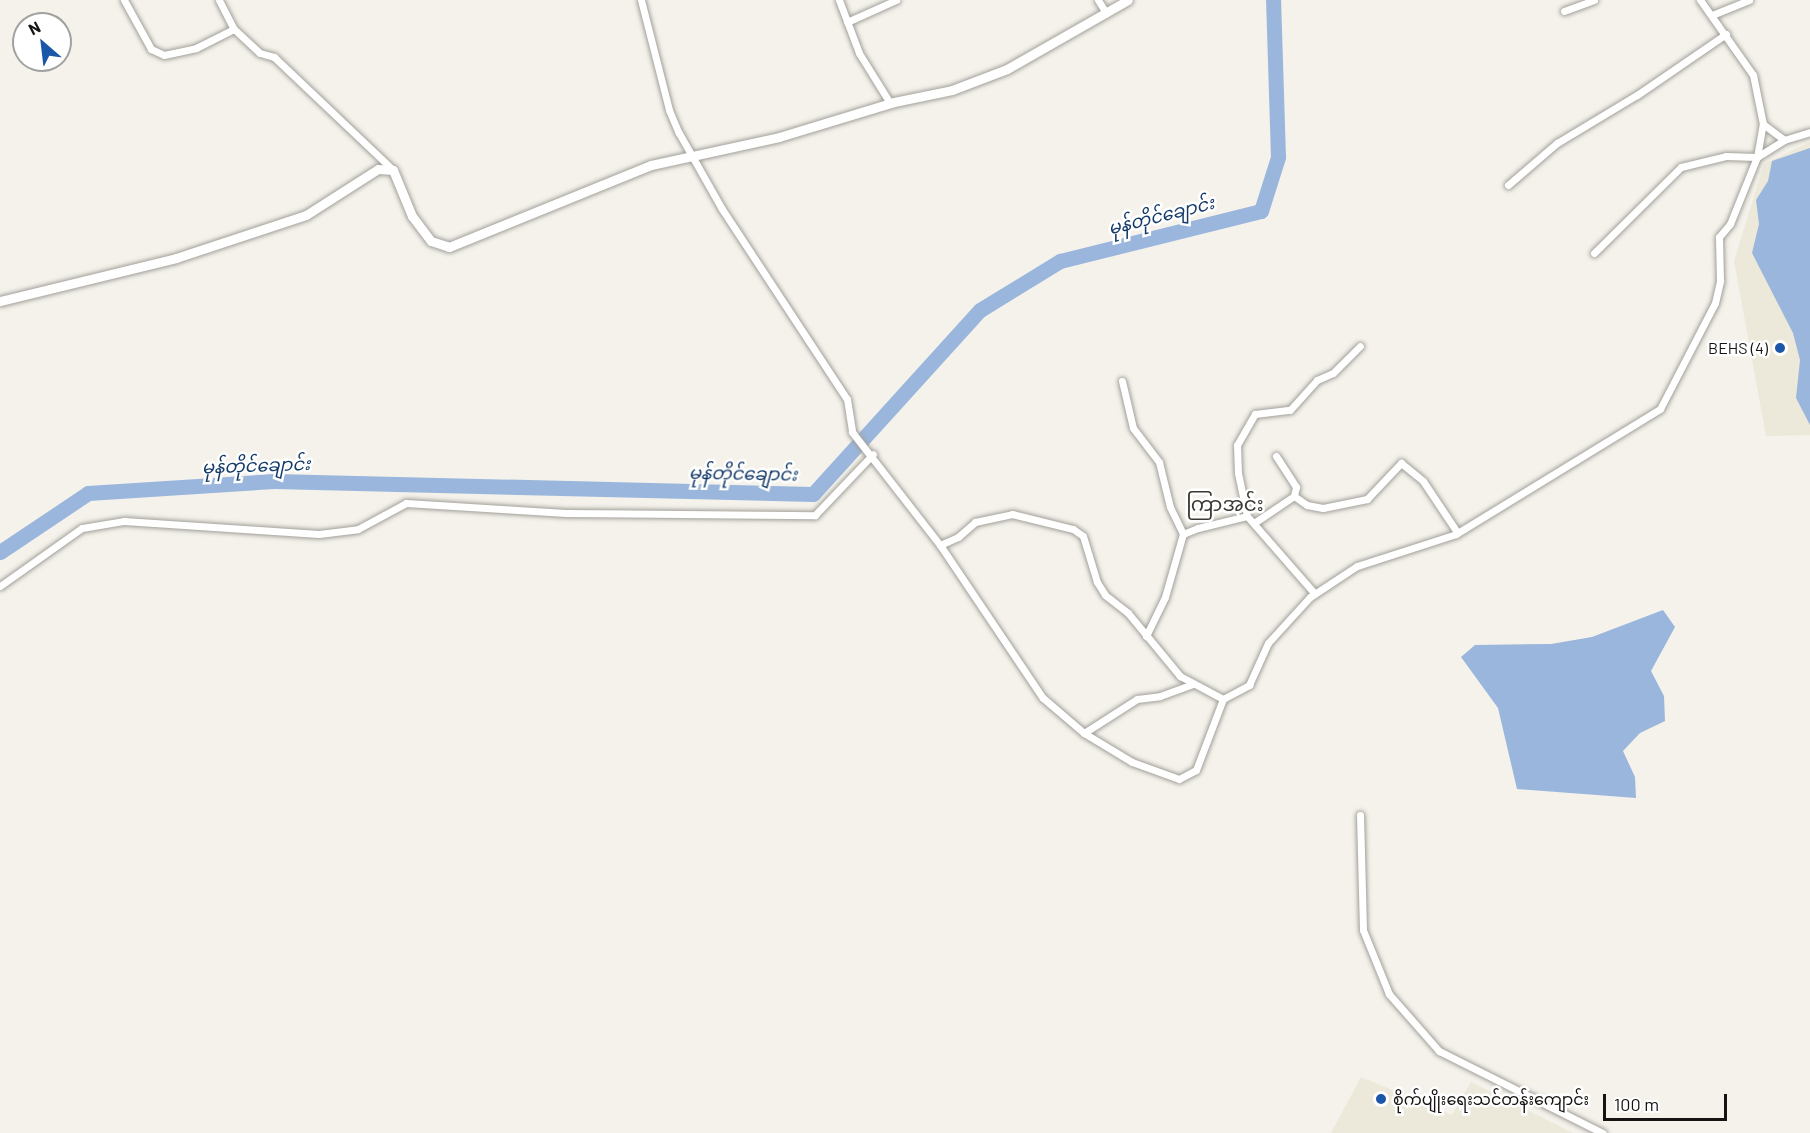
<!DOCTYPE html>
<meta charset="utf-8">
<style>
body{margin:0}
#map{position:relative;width:1810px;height:1133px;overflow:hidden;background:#f4f2eb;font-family:Barlow,"Noto Sans Myanmar",sans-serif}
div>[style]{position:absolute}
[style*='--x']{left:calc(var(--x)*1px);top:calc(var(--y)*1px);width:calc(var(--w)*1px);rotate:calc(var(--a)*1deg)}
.built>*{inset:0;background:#ece8da}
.water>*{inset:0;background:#9ab6dc}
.river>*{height:15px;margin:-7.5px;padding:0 7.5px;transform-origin:7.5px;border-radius:7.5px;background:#9ab6dc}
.roads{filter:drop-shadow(0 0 2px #a2a09a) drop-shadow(0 0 2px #a2a09a)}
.street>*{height:7px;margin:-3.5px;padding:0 3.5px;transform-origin:3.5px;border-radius:3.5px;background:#fff}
.secondary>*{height:9px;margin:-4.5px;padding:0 4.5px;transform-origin:4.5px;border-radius:4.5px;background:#fff}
.dots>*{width:16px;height:16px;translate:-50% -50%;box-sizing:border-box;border:3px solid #fff;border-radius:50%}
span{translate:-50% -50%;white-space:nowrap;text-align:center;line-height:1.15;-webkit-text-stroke:5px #fff;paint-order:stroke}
.poi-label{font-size:16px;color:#151412}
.right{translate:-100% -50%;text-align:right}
.left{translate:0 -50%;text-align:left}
.water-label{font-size:18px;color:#133a68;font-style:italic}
.quarter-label{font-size:20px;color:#393832}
.north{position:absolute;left:12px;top:12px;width:60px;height:60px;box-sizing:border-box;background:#fff;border:2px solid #a1a1a0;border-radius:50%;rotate:332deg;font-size:16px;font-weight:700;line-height:24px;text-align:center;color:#151412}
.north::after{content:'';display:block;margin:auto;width:21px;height:27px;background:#1b57a8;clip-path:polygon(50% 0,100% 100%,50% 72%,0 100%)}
.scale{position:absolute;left:1603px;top:1094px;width:124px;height:27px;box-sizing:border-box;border:3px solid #151412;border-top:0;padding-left:8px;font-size:18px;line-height:21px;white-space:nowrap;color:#151412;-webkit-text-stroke:4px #fff;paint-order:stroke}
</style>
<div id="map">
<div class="built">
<div style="clip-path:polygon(1810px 142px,1810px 435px,1766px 436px,1734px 261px,1764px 164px)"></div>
<div style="clip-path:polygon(1361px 1077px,1452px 1115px,1471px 1082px,1573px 1133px,1331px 1133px)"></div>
</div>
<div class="water">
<div style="clip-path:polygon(1810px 148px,1810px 425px,1796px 398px,1800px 360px,1793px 333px,1752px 253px,1759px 224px,1756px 200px,1768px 181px,1772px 161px)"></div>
<div style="clip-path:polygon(1663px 610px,1675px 627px,1651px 671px,1664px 696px,1665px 721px,1640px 733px,1623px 751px,1635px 777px,1636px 798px,1517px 789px,1498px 708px,1461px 657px,1475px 645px,1551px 644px,1592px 637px)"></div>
</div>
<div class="river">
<div style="--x:0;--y:552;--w:106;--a:-33.8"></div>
<div style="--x:88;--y:493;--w:186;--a:-3.7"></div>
<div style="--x:274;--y:481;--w:539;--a:1.38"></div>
<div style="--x:813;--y:494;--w:248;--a:-47.8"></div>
<div style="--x:980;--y:310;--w:94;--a:-31.5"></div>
<div style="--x:1060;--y:261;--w:207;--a:-14"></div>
<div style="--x:1261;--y:211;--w:57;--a:-72.5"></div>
<div style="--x:1278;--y:157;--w:157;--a:-91.8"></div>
</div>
<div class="roads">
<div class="street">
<div style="--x:124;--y:0;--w:56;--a:61.1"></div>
<div style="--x:151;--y:49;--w:14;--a:25"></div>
<div style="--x:164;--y:55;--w:33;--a:-12"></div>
<div style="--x:196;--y:48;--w:42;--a:-26.6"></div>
<div style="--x:234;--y:29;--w:35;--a:43"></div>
<div style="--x:260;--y:53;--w:15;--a:16"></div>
<div style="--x:274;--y:57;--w:164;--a:43.5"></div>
<div style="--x:219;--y:0;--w:33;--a:63"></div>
<div style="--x:641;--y:0;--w:114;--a:75.7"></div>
<div style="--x:669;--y:110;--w:25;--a:67"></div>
<div style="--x:679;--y:133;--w:87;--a:60.5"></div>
<div style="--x:722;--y:209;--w:227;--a:56.7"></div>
<div style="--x:847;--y:399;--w:33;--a:81"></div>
<div style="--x:852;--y:432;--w:143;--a:52.1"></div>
<div style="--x:940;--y:545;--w:184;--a:56.1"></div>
<div style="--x:1043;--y:698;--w:54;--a:40.5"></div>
<div style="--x:1084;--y:733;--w:56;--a:31.1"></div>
<div style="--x:1132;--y:762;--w:50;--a:19.9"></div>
<div style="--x:1179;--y:779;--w:19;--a:-28"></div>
<div style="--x:1196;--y:770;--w:76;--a:-69.2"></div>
<div style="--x:1223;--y:699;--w:30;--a:-28"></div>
<div style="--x:1249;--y:685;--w:46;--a:-65.7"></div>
<div style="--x:1268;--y:643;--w:62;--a:-47.6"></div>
<div style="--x:1310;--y:597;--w:56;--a:-33.4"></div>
<div style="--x:1357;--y:566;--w:104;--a:-17.9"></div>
<div style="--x:1456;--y:534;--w:239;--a:-31.5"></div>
<div style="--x:1660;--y:409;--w:119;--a:-62.6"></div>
<div style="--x:1715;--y:303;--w:23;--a:-77"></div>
<div style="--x:1720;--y:281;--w:44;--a:-91.3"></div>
<div style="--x:1719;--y:237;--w:17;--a:-50"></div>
<div style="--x:1730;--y:224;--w:72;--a:-68.1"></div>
<div style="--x:1757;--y:157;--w:32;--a:-32"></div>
<div style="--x:1784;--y:140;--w:27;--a:-17"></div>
<div style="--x:839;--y:0;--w:57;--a:69.3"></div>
<div style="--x:859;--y:53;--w:59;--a:58.2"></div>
<div style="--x:1098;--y:0;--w:15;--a:58"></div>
<div style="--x:1564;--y:11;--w:32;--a:-20"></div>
<div style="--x:1712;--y:15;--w:40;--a:-22"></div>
<div style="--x:847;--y:22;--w:54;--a:-24.2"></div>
<div style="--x:1763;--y:124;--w:26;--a:37"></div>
<div style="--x:1508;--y:185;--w:65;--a:-40.6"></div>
<div style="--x:1557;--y:143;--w:93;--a:-31"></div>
<div style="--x:1637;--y:95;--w:108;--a:-34.4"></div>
<div style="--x:1594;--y:253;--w:122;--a:-44.7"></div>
<div style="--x:1681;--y:167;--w:46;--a:-13.7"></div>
<div style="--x:1726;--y:156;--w:31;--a:2"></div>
<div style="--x:1757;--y:157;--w:34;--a:-80"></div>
<div style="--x:1763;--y:124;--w:50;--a:-101.5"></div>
<div style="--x:1753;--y:75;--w:92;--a:-125.2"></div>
<div style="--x:1122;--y:381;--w:48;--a:76.8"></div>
<div style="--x:1133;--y:428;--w:43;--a:52.6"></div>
<div style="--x:1159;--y:462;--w:46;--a:76.3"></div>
<div style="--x:1170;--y:507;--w:30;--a:64"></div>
<div style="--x:1276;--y:456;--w:37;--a:57"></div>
<div style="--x:1296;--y:487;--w:9;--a:103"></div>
<div style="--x:1247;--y:516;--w:44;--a:-101.8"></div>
<div style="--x:1238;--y:473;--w:28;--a:-92"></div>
<div style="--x:1237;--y:445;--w:36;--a:-60"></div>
<div style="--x:1255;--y:414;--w:35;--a:-7"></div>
<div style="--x:1290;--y:410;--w:40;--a:-48"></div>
<div style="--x:1317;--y:380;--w:17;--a:-24"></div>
<div style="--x:1333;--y:373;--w:38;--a:-45"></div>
<div style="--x:1254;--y:523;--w:48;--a:-34"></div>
<div style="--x:1294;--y:496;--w:16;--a:35"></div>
<div style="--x:1307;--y:505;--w:16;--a:11"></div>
<div style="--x:1323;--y:508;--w:45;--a:-11.6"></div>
<div style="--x:1367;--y:499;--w:50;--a:-46.6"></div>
<div style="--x:1401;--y:463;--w:28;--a:39"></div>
<div style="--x:1423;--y:481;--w:61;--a:56.3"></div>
<div style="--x:940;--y:545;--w:20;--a:-24"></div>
<div style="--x:958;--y:537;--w:23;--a:-41"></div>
<div style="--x:975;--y:522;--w:38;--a:-12"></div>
<div style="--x:1012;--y:514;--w:63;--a:13.8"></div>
<div style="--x:1073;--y:529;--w:12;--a:35"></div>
<div style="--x:1083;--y:536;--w:48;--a:73.1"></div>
<div style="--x:1097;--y:582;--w:15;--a:58"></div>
<div style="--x:1105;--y:595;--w:29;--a:38"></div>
<div style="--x:1128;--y:613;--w:82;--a:50.5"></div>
<div style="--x:1180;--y:676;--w:49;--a:28.1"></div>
<div style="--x:0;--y:586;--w:100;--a:-35.3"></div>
<div style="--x:82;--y:528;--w:43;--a:-9.5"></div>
<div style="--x:124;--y:521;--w:195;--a:3.8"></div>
<div style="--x:319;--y:534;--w:39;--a:-7"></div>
<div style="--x:358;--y:529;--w:55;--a:-28.4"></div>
<div style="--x:406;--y:503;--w:160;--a:3.6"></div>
<div style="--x:566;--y:513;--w:249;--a:0.5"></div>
<div style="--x:815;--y:515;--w:84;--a:-46.4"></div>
<div style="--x:1146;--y:636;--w:43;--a:-64"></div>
<div style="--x:1165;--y:597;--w:66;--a:-74.1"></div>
<div style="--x:1183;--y:534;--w:16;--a:-22"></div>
<div style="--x:1198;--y:528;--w:50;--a:-13.8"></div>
<div style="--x:1247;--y:516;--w:103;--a:48.9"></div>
<div style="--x:1084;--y:733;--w:63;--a:-32.7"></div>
<div style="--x:1137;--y:699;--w:23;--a:-7"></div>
<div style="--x:1160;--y:696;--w:35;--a:-20"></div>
<div style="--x:1360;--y:815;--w:115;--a:88.5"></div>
<div style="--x:1363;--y:930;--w:69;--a:67.9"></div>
<div style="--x:1389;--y:994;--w:76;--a:48.7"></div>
<div style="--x:1439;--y:1051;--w:183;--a:26.6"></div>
</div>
<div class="secondary">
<div style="--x:0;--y:301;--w:181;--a:-13.7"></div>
<div style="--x:176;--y:258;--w:137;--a:-18.3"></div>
<div style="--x:306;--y:215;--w:85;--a:-32.6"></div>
<div style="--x:378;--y:169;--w:15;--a:4"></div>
<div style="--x:393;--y:170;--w:50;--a:67.6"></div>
<div style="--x:412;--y:216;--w:31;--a:53"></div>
<div style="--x:431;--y:241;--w:19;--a:18"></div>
<div style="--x:449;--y:247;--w:218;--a:-22.1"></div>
<div style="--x:651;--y:165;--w:131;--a:-12.3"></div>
<div style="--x:779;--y:137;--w:120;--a:-16.9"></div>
<div style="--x:894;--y:102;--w:59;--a:-11.7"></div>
<div style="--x:952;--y:90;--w:59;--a:-20.9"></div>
<div style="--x:1007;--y:69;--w:139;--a:-29.7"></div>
</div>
</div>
<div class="dots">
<div style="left:1780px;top:348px;background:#1b57a8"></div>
<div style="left:1381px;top:1099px;background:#1b57a8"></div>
</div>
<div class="poi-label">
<span class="right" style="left:1768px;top:348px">BEHS (4)</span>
<span class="left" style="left:1393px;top:1099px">စိုက်ပျိုးရေးသင်တန်းကျောင်း</span>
</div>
<div class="water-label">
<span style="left:1161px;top:215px;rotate:-14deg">မုန်တိုင်ချောင်း</span>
<span style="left:256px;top:465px;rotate:-2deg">မုန်တိုင်ချောင်း</span>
<span style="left:743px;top:473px;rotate:1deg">မုန်တိုင်ချောင်း</span>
</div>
<div class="quarter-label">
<span style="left:1225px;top:503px">ကြာအင်း</span>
</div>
<div class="north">N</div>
<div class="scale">100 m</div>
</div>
